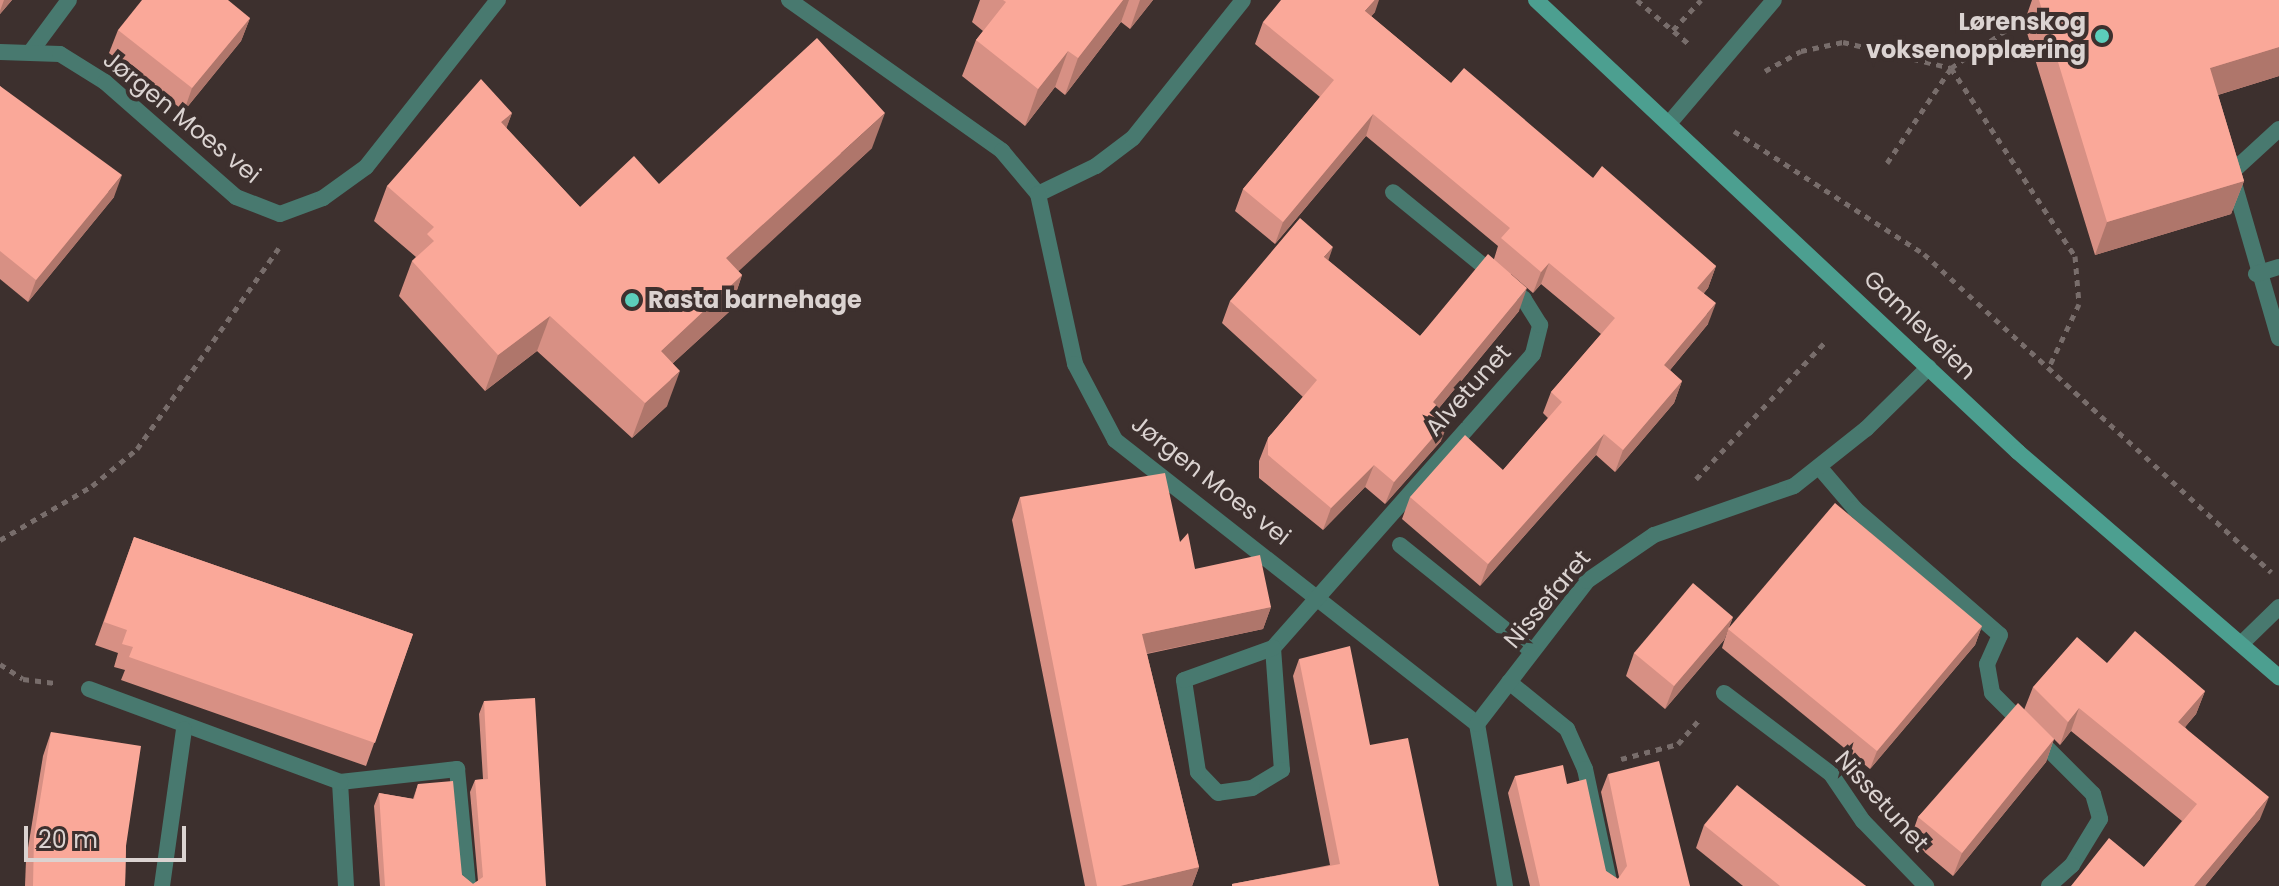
<!DOCTYPE html>
<meta charset="utf-8">
<style>
body{margin:0}
#map{position:relative;width:2279px;height:886px;overflow:hidden;background:#3d302e;font-family:Poppins,sans-serif}
div>[style]{position:absolute}
[style*='--x']{left:calc(var(--x)*1px);top:calc(var(--y)*1px);width:calc(var(--w)*1px);rotate:calc(var(--a)*1deg)}
.path>*{height:5px;margin-top:-2.5px;transform-origin:0;background:repeating-linear-gradient(90deg,#786d6b 0 6px,transparent 0 12px)}
.lane>*{height:16px;margin:-8px;padding:0 8px;transform-origin:8px;border-radius:8px;background:#48796f}
.street>*{height:16px;margin:-8px;padding:0 8px;transform-origin:8px;border-radius:8px;background:#48796f}
.secondary>*{height:16px;margin:-8px;padding:0 8px;transform-origin:8px;border-radius:8px;background:#4c9f90}
.wall>*{inset:0;background:#d79084}
.shaded-wall>*{inset:0;background:#af766b}
.building>*{inset:0;background:#faa899}
.dots>*{width:22px;height:22px;translate:-50% -50%;box-sizing:border-box;border:4px solid #3d302e;border-radius:50%}
span{translate:-50% -50%;white-space:nowrap;text-align:center;line-height:1.15;-webkit-text-stroke:8px #3d302e;paint-order:stroke}
.poi-label{font-size:24px;color:#dbd3d1;font-weight:700}
.right{translate:-100% -50%;text-align:right}
.left{translate:0 -50%;text-align:left}
.street-label{font-size:24px;color:#dbd3d1}
.scale{position:absolute;left:24px;top:826px;width:162px;height:36px;box-sizing:border-box;border:4px solid #dbd3d1;border-top:0;padding-left:10px;font-size:24px;line-height:28px;white-space:nowrap;color:#dbd3d1;-webkit-text-stroke:6px #3d302e;paint-order:stroke}
</style>
<div id="map">
<div class="path">
<div style="--x:1637;--y:0;--w:70;--a:40.3"></div>
<div style="--x:1673;--y:30;--w:41;--a:-47"></div>
<div style="--x:1765;--y:71;--w:41;--a:-29.1"></div>
<div style="--x:1801;--y:51;--w:43;--a:-12.1"></div>
<div style="--x:1843;--y:42;--w:111;--a:13.5"></div>
<div style="--x:1951;--y:68;--w:225;--a:56.6"></div>
<div style="--x:2075;--y:256;--w:48;--a:85.2"></div>
<div style="--x:2079;--y:304;--w:72;--a:115.5"></div>
<div style="--x:1734;--y:131;--w:226;--a:32.9"></div>
<div style="--x:1924;--y:254;--w:471;--a:42.5"></div>
<div style="--x:1887;--y:163;--w:115;--a:-56"></div>
<div style="--x:1951;--y:68;--w:97;--a:-34.5"></div>
<div style="--x:1696;--y:479;--w:190;--a:-46.7"></div>
<div style="--x:0;--y:540;--w:107;--a:-30.4"></div>
<div style="--x:92;--y:486;--w:58;--a:-39.4"></div>
<div style="--x:137;--y:449;--w:246;--a:-54.8"></div>
<div style="--x:0;--y:664;--w:27;--a:33"></div>
<div style="--x:23;--y:679;--w:32;--a:7"></div>
<div style="--x:1621;--y:759;--w:59;--a:-14.7"></div>
<div style="--x:1678;--y:744;--w:35;--a:-49"></div>
</div>
<div class="lane">
<div style="--x:2279;--y:129;--w:65;--a:137.5"></div>
<div style="--x:2231;--y:173;--w:172;--a:73.8"></div>
<div style="--x:2256;--y:274;--w:24;--a:-17"></div>
<div style="--x:1820;--y:468;--w:54;--a:49.5"></div>
<div style="--x:1855;--y:509;--w:192;--a:41"></div>
<div style="--x:1400;--y:545;--w:169;--a:38.8"></div>
<div style="--x:2241;--y:644;--w:53;--a:-44.2"></div>
<div style="--x:1509;--y:682;--w:75;--a:39"></div>
<div style="--x:1567;--y:729;--w:44;--a:65.8"></div>
<div style="--x:1585;--y:769;--w:120;--a:77.9"></div>
<div style="--x:346;--y:886;--w:104;--a:-93.3"></div>
<div style="--x:340;--y:782;--w:118;--a:-6.3"></div>
</div>
<div class="street">
<div style="--x:789;--y:0;--w:261;--a:35.3"></div>
<div style="--x:1002;--y:151;--w:56;--a:50.1"></div>
<div style="--x:1038;--y:194;--w:64;--a:-25.8"></div>
<div style="--x:1096;--y:166;--w:46;--a:-37.1"></div>
<div style="--x:1133;--y:138;--w:176;--a:-51.4"></div>
<div style="--x:32;--y:50;--w:62;--a:-53.5"></div>
<div style="--x:0;--y:52;--w:60;--a:1.9"></div>
<div style="--x:60;--y:54;--w:53;--a:31.9"></div>
<div style="--x:105;--y:82;--w:174;--a:41.3"></div>
<div style="--x:236;--y:197;--w:47;--a:21.1"></div>
<div style="--x:280;--y:214;--w:46;--a:-20.4"></div>
<div style="--x:323;--y:198;--w:53;--a:-35.8"></div>
<div style="--x:366;--y:167;--w:213;--a:-51.7"></div>
<div style="--x:1672;--y:120;--w:157;--a:-49.6"></div>
<div style="--x:1038;--y:194;--w:174;--a:77.7"></div>
<div style="--x:1075;--y:364;--w:86;--a:62.2"></div>
<div style="--x:1115;--y:440;--w:460;--a:38.1"></div>
<div style="--x:2000;--y:635;--w:32;--a:114"></div>
<div style="--x:1987;--y:664;--w:29;--a:80"></div>
<div style="--x:1992;--y:693;--w:143;--a:45"></div>
<div style="--x:2093;--y:794;--w:26;--a:74"></div>
<div style="--x:2100;--y:819;--w:54;--a:121.3"></div>
<div style="--x:2072;--y:865;--w:31;--a:138"></div>
<div style="--x:1273;--y:648;--w:392;--a:-48.5"></div>
<div style="--x:1533;--y:354;--w:30;--a:-76"></div>
<div style="--x:1540;--y:325;--w:31;--a:-122"></div>
<div style="--x:1524;--y:299;--w:169;--a:-140.8"></div>
<div style="--x:1273;--y:648;--w:122;--a:85.8"></div>
<div style="--x:1282;--y:770;--w:35;--a:149"></div>
<div style="--x:1252;--y:788;--w:34;--a:172"></div>
<div style="--x:1218;--y:793;--w:29;--a:-134"></div>
<div style="--x:1198;--y:772;--w:93;--a:-98.7"></div>
<div style="--x:1184;--y:680;--w:95;--a:-19.8"></div>
<div style="--x:89;--y:689;--w:268;--a:20.3"></div>
<div style="--x:1724;--y:693;--w:134;--a:37.1"></div>
<div style="--x:1831;--y:774;--w:57;--a:55.8"></div>
<div style="--x:1863;--y:821;--w:91;--a:45.9"></div>
<div style="--x:457;--y:769;--w:118;--a:84.6"></div>
<div style="--x:162;--y:886;--w:158;--a:-82"></div>
<div style="--x:1505;--y:886;--w:164;--a:-99.8"></div>
<div style="--x:1477;--y:724;--w:180;--a:-52.4"></div>
<div style="--x:1587;--y:581;--w:81;--a:-34.5"></div>
<div style="--x:1654;--y:535;--w:148;--a:-19.3"></div>
<div style="--x:1794;--y:486;--w:92;--a:-38.4"></div>
<div style="--x:1866;--y:429;--w:88;--a:-44.5"></div>
</div>
<div class="secondary">
<div style="--x:1536;--y:0;--w:661;--a:43.16"></div>
<div style="--x:2018;--y:452;--w:345;--a:40.8"></div>
</div>
<div class="wall">
<div style="clip-path:polygon(0 0,12px 0,0 14px)"></div>
<div style="clip-path:polygon(980px 0,1153px 0,1130px 29px,1121px 22px,1065px 95px,1055px 87px,1025px 126px,962px 76px,976px 40px,983px 31px,972px 22px)"></div>
<div style="clip-path:polygon(2032px 0,2279px 0,2279px 76px,2218px 95px,2244px 181px,2231px 214px,2095px 255px,2024px 23px)"></div>
<div style="clip-path:polygon(1375px 12px,1371px 16px,1451px 83px,1593px 178px,1716px 266px,1708px 288px,1704px 293px,1708px 324px,1670px 370px,1682px 381px,1674px 403px,1615px 472px,1596px 455px,1480px 586px,1402px 519px,1410px 497px,1503px 470px,1548px 418px,1543px 413px,1551px 392px,1601px 334px,1541px 284px,1533px 293px,1511px 274px,1519px 311px,1439px 408px,1441px 441px,1385px 504px,1365px 487px,1323px 530px,1259px 478px,1259px 461px,1268px 438px,1303px 397px,1222px 323px,1230px 301px,1328px 260px,1420px 336px,1494px 259px,1498px 246px,1366px 136px,1275px 244px,1235px 211px,1243px 189px,1320px 97px,1255px 44px,1263px 22px)"></div>
<div style="clip-path:polygon(250px 18px,241px 41px,184px 111px,109px 53px,118px 30px)"></div>
<div style="clip-path:polygon(0 86px,114px 197px,28px 302px,0 279px)"></div>
<div style="clip-path:polygon(512px 113px,506px 128px,580px 207px,659px 184px,872px 148px,738px 271px,742px 275px,730px 311px,673px 363px,667px 406px,632px 438px,537px 351px,485px 391px,399px 296px,412px 261px,416px 257px,374px 221px,387px 186px)"></div>
<div style="clip-path:polygon(1020px 497px,1180px 542px,1195px 569px,1271px 607px,1263px 629px,1147px 654px,1199px 867px,1192px 886px,1085px 886px,1012px 520px)"></div>
<div style="clip-path:polygon(134px 537px,413px 634px,366px 766px,121px 680px,125px 670px,114px 667px,118px 653px,95px 645px)"></div>
<div style="clip-path:polygon(1733px 617px,1724px 640px,1665px 709px,1626px 676px,1634px 653px)"></div>
<div style="clip-path:polygon(1982px 626px,1975px 645px,1870px 769px,1722px 648px,1728px 629px)"></div>
<div style="clip-path:polygon(1299px 659px,1370px 745px,1439px 886px,1232px 886px,1232px 884px,1330px 865px,1293px 676px)"></div>
<div style="clip-path:polygon(2107px 663px,2205px 691px,2196px 714px,2185px 727px,2260px 819px,2205px 886px,2071px 886px,2144px 867px,2182px 821px,2071px 731px,2060px 745px,2054px 739px,2046px 762px,1953px 876px,1910px 840px,1918px 817px,2024px 710px,2033px 687px)"></div>
<div style="clip-path:polygon(484px 701px,546px 886px,380px 886px,374px 806px,379px 793px,413px 799px,418px 784px,462px 875px,473px 884px,478px 881px,470px 792px,475px 780px,483px 779px,479px 714px)"></div>
<div style="clip-path:polygon(51px 732px,126px 846px,125px 886px,25px 886px,26px 860px,43px 756px)"></div>
<div style="clip-path:polygon(1608px 774px,1690px 886px,1530px 886px,1508px 793px,1515px 776px,1567px 784px,1606px 871px,1618px 879px,1619px 877px,1601px 792px)"></div>
<div style="clip-path:polygon(1704px 825px,1866px 886px,1743px 886px,1696px 848px)"></div>
</div>
<div class="shaded-wall">
<div style="clip-path:polygon(4px 0,12px 0,0 14px,0 11px)"></div>
<div style="clip-path:polygon(1123px 0,1129px 0,1121px 22px,1065px 95px,1078px 58px)"></div>
<div style="clip-path:polygon(1140px 0,1153px 0,1130px 29px)"></div>
<div style="clip-path:polygon(1375px 0,1379px 0,1375px 12px,1357px 33px,1365px 11px)"></div>
<div style="clip-path:polygon(250px 18px,241px 41px,184px 111px,192px 88px)"></div>
<div style="clip-path:polygon(2279px 47px,2279px 76px,2198px 101px,2210px 68px)"></div>
<div style="clip-path:polygon(1068px 51px,1055px 87px,1025px 126px,1038px 89px)"></div>
<div style="clip-path:polygon(512px 113px,499px 148px,501px 122px)"></div>
<div style="clip-path:polygon(885px 113px,872px 148px,714px 294px,726px 258px)"></div>
<div style="clip-path:polygon(1373px 114px,1366px 136px,1275px 244px,1283px 222px)"></div>
<div style="clip-path:polygon(122px 175px,114px 197px,28px 302px,36px 280px)"></div>
<div style="clip-path:polygon(2244px 181px,2231px 214px,2095px 255px,2107px 222px)"></div>
<div style="clip-path:polygon(1333px 247px,1325px 270px,1324px 257px)"></div>
<div style="clip-path:polygon(1549px 263px,1541px 284px,1533px 293px,1541px 272px)"></div>
<div style="clip-path:polygon(1716px 266px,1708px 288px,1690px 309px,1697px 288px)"></div>
<div style="clip-path:polygon(742px 275px,730px 311px,648px 386px,661px 351px)"></div>
<div style="clip-path:polygon(1527px 288px,1519px 311px,1425px 425px,1433px 402px)"></div>
<div style="clip-path:polygon(1716px 303px,1708px 324px,1656px 387px,1664px 365px)"></div>
<div style="clip-path:polygon(550px 316px,537px 351px,485px 391px,498px 355px)"></div>
<div style="clip-path:polygon(680px 371px,667px 406px,632px 438px,645px 403px)"></div>
<div style="clip-path:polygon(1682px 381px,1674px 403px,1615px 472px,1623px 450px)"></div>
<div style="clip-path:polygon(1450px 418px,1441px 441px,1385px 504px,1394px 482px)"></div>
<div style="clip-path:polygon(1604px 434px,1596px 455px,1480px 586px,1488px 564px)"></div>
<div style="clip-path:polygon(1374px 465px,1365px 487px,1323px 530px,1331px 508px)"></div>
<div style="clip-path:polygon(1271px 607px,1263px 629px,1134px 656px,1142px 634px)"></div>
<div style="clip-path:polygon(1733px 617px,1724px 640px,1665px 709px,1674px 686px)"></div>
<div style="clip-path:polygon(1982px 626px,1975px 645px,1870px 769px,1877px 751px)"></div>
<div style="clip-path:polygon(2205px 691px,2196px 714px,2170px 745px,2178px 722px)"></div>
<div style="clip-path:polygon(2079px 708px,2071px 731px,2060px 745px,2068px 722px)"></div>
<div style="clip-path:polygon(2054px 739px,2046px 762px,1953px 876px,1962px 853px)"></div>
<div style="clip-path:polygon(2269px 797px,2260px 819px,2205px 886px,2194px 886px)"></div>
<div style="clip-path:polygon(1199px 867px,1192px 886px,1120px 886px)"></div>
</div>
<div class="building">
<div style="clip-path:polygon(142px 0,228px 0,250px 18px,192px 88px,118px 30px)"></div>
<div style="clip-path:polygon(1003px 0,1123px 0,1078px 58px,1068px 51px,1038px 89px,976px 40px,1006px 2px)"></div>
<div style="clip-path:polygon(1281px 0,1375px 0,1365px 11px,1451px 83px,1464px 68px,1593px 178px,1602px 166px,1716px 266px,1697px 288px,1716px 303px,1664px 365px,1682px 381px,1623px 450px,1604px 434px,1488px 564px,1410px 497px,1465px 435px,1503px 470px,1562px 402px,1551px 392px,1615px 318px,1549px 263px,1541px 272px,1501px 238px,1510px 228px,1373px 114px,1283px 222px,1243px 189px,1334px 80px,1263px 22px)"></div>
<div style="clip-path:polygon(2039px 0,2279px 0,2279px 47px,2210px 68px,2244px 181px,2107px 222px)"></div>
<div style="clip-path:polygon(817px 38px,885px 113px,726px 258px,742px 275px,661px 351px,680px 371px,645px 403px,550px 316px,498px 355px,412px 261px,434px 241px,427px 234px,434px 227px,387px 186px,481px 79px,512px 113px,501px 122px,580px 207px,634px 156px,659px 184px)"></div>
<div style="clip-path:polygon(0 86px,122px 175px,36px 280px,0 251px)"></div>
<div style="clip-path:polygon(1300px 218px,1333px 247px,1324px 257px,1420px 336px,1488px 254px,1527px 288px,1433px 402px,1450px 418px,1394px 482px,1374px 465px,1331px 508px,1268px 455px,1268px 438px,1317px 380px,1230px 301px)"></div>
<div style="clip-path:polygon(1165px 473px,1180px 542px,1188px 533px,1195px 569px,1260px 555px,1271px 607px,1142px 634px,1199px 867px,1120px 886px,1097px 886px,1020px 497px)"></div>
<div style="clip-path:polygon(1835px 503px,1982px 626px,1877px 751px,1728px 629px)"></div>
<div style="clip-path:polygon(134px 537px,413px 634px,375px 743px,129px 657px,133px 647px,122px 644px,127px 630px,104px 622px)"></div>
<div style="clip-path:polygon(1693px 583px,1733px 617px,1674px 686px,1634px 653px)"></div>
<div style="clip-path:polygon(2135px 631px,2205px 691px,2178px 722px,2269px 797px,2194px 886px,2071px 886px,2109px 838px,2144px 867px,2197px 804px,2079px 708px,2068px 722px,2033px 687px,2077px 637px,2107px 663px)"></div>
<div style="clip-path:polygon(1350px 646px,1370px 745px,1408px 738px,1439px 886px,1232px 886px,1232px 884px,1340px 864px,1299px 659px)"></div>
<div style="clip-path:polygon(535px 698px,546px 886px,385px 886px,379px 793px,414px 799px,418px 784px,453px 781px,462px 875px,473px 884px,483px 877px,475px 780px,488px 779px,484px 701px)"></div>
<div style="clip-path:polygon(2018px 703px,2054px 739px,1962px 853px,1918px 817px)"></div>
<div style="clip-path:polygon(51px 732px,141px 746px,126px 846px,125px 886px,33px 886px,34px 837px)"></div>
<div style="clip-path:polygon(1659px 761px,1690px 886px,1540px 886px,1515px 776px,1563px 765px,1567px 784px,1586px 779px,1606px 871px,1618px 879px,1627px 866px,1608px 774px)"></div>
<div style="clip-path:polygon(1737px 785px,1866px 886px,1780px 886px,1704px 825px)"></div>
</div>
<div class="dots">
<div style="left:2102px;top:36px;background:#5cceba"></div>
<div style="left:632px;top:300px;background:#5cceba"></div>
</div>
<div class="poi-label">
<span class="right" style="left:2086px;top:36px">Lørenskog<br>voksenopplæring</span>
<span class="left" style="left:648px;top:300px">Rasta barnehage</span>
</div>
<div class="street-label">
<span style="left:182px;top:117px;rotate:39deg">Jørgen Moes vei</span>
<span style="left:1920px;top:325px;rotate:44deg">Gamleveien</span>
<span style="left:1468px;top:390px;rotate:-48deg">Alvetunet</span>
<span style="left:1211px;top:480px;rotate:38deg">Jørgen Moes vei</span>
<span style="left:1547px;top:599px;rotate:-50deg">Nissefaret</span>
<span style="left:1882px;top:801px;rotate:48deg">Nissetunet</span>
</div>
<div class="scale">20 m</div>
</div>
